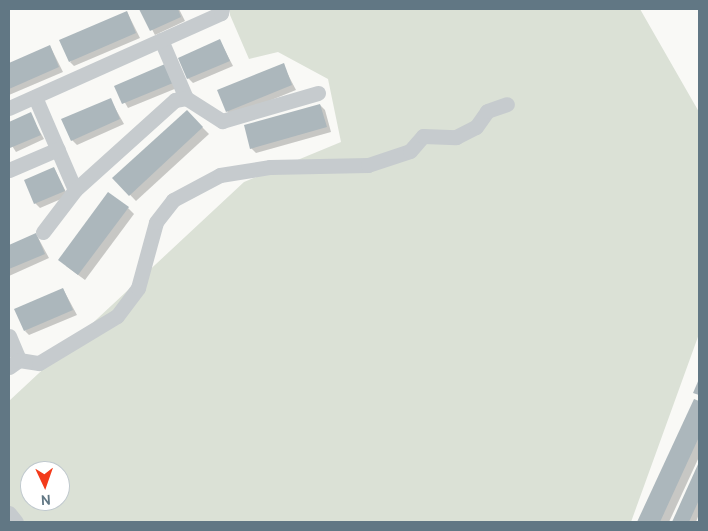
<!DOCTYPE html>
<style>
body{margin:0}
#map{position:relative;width:708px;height:531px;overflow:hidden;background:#f9f9f6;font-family:Cabin,sans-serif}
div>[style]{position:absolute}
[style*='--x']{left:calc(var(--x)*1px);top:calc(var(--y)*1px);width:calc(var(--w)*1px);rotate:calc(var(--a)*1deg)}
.green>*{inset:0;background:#dbe1d6}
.shadow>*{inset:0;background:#0003}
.building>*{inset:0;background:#acb7bc}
.street>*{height:15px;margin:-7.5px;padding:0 7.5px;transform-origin:7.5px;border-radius:7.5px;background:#c6cbce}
span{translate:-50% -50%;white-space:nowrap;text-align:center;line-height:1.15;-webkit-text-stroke:5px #fff;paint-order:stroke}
.frame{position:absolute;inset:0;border:10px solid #617784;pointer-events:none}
.north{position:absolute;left:20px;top:461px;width:50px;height:50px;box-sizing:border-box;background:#fff;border:1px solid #c0c9ce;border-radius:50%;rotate:177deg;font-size:14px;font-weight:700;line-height:20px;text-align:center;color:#617784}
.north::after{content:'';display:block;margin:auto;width:18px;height:22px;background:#f33b1b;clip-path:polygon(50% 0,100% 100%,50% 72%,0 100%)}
</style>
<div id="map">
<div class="green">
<div style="clip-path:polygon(evenodd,230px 9px,640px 9px,699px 112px,699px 334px,631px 522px,9px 522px,9px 401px,244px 182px,341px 142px,328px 79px,278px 52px,249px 59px,230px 15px,230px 9px,30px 471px,60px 471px,60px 501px,30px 501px,30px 471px)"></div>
</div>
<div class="shadow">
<div style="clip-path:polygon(141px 9px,179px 9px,185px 21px,155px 35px)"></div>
<div style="clip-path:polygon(127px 12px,140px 38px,74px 66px,70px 62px)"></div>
<div style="clip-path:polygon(220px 41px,233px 66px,193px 83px,188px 78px)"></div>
<div style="clip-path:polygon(50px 46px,63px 72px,9px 95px,9px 64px)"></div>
<div style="clip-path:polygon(283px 65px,296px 90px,232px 116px,227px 111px)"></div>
<div style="clip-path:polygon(165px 66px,177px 88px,128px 108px,116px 87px)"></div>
<div style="clip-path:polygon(110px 99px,124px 124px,77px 145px,72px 140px)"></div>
<div style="clip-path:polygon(320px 105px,325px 110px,331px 132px,256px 153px,251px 148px)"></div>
<div style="clip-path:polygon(30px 114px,44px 139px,16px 152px,9px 141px,9px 123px)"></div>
<div style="clip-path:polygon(193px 118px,209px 134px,136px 201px,114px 178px)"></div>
<div style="clip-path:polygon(54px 168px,68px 196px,40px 208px,35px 203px)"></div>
<div style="clip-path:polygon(128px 208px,134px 214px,85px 280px,66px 266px)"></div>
<div style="clip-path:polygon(36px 234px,49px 258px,9px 276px,9px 246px)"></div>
<div style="clip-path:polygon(63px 289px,77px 315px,29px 335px,25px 331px)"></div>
<div style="clip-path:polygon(695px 401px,699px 403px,699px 457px,669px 522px,638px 522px)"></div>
<div style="clip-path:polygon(699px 465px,699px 514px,696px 522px,673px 522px)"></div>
</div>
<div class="building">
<div style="clip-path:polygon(139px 9px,178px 9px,181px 17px,150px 31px)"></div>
<div style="clip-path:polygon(127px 11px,136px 33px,69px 62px,59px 40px)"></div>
<div style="clip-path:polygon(220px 39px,230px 61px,187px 79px,178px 58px)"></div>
<div style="clip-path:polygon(50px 45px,59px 67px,9px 89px,9px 63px)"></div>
<div style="clip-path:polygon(284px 63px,292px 85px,226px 112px,217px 90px)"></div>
<div style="clip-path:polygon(165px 64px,173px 83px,122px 104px,114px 86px)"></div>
<div style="clip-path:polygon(111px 98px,120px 119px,71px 141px,61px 119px)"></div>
<div style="clip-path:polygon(320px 104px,327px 127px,250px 149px,244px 125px)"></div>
<div style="clip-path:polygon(187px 110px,203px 127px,129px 196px,112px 178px)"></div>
<div style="clip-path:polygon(31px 112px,41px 135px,10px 148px,9px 122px)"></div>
<div style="clip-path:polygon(54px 167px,65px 191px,34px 204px,24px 180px)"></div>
<div style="clip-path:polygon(108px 192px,129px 207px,78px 275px,58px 260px)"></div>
<div style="clip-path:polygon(36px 233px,45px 254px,9px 269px,9px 245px)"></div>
<div style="clip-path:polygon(63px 288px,73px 310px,24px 331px,14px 309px)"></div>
<div style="clip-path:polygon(699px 379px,699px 395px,693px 393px)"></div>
<div style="clip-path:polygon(694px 399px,699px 401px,699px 437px,660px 522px,637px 522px)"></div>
<div style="clip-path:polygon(699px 462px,699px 500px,689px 522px,672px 522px)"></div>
</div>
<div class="street">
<div style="--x:161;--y:40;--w:63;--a:66.7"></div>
<div style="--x:35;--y:97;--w:101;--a:66.7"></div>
<div style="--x:9;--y:108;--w:232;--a:-24.1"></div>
<div style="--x:221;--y:13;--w:4;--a:-76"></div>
<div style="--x:9;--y:170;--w:53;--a:-23.2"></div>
<div style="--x:43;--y:232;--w:53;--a:-52.7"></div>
<div style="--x:75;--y:190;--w:135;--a:-42"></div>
<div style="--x:175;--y:100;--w:11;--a:-10"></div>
<div style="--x:186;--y:98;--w:43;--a:32.6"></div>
<div style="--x:222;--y:121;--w:100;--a:-16.3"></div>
<div style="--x:9;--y:336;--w:26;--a:67"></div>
<div style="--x:9;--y:367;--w:12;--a:-35"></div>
<div style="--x:19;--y:360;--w:20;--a:9"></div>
<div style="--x:39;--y:363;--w:91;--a:-31.1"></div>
<div style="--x:117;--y:316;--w:35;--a:-53"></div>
<div style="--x:138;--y:288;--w:68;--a:-74.7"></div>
<div style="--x:156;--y:222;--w:28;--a:-52"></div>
<div style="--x:173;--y:200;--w:53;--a:-28"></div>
<div style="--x:220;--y:175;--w:51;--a:-9.1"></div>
<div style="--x:270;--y:167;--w:98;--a:-1.2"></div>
<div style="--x:368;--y:165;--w:44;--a:-18.4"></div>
<div style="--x:410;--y:151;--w:20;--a:-49"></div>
<div style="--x:423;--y:136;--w:33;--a:2"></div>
<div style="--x:456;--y:137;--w:22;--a:-27"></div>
<div style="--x:476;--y:127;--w:19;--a:-55"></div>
<div style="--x:487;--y:111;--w:21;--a:-19"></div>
<div style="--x:9;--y:513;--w:11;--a:52"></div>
</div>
<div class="frame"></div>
<div class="north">N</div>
</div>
